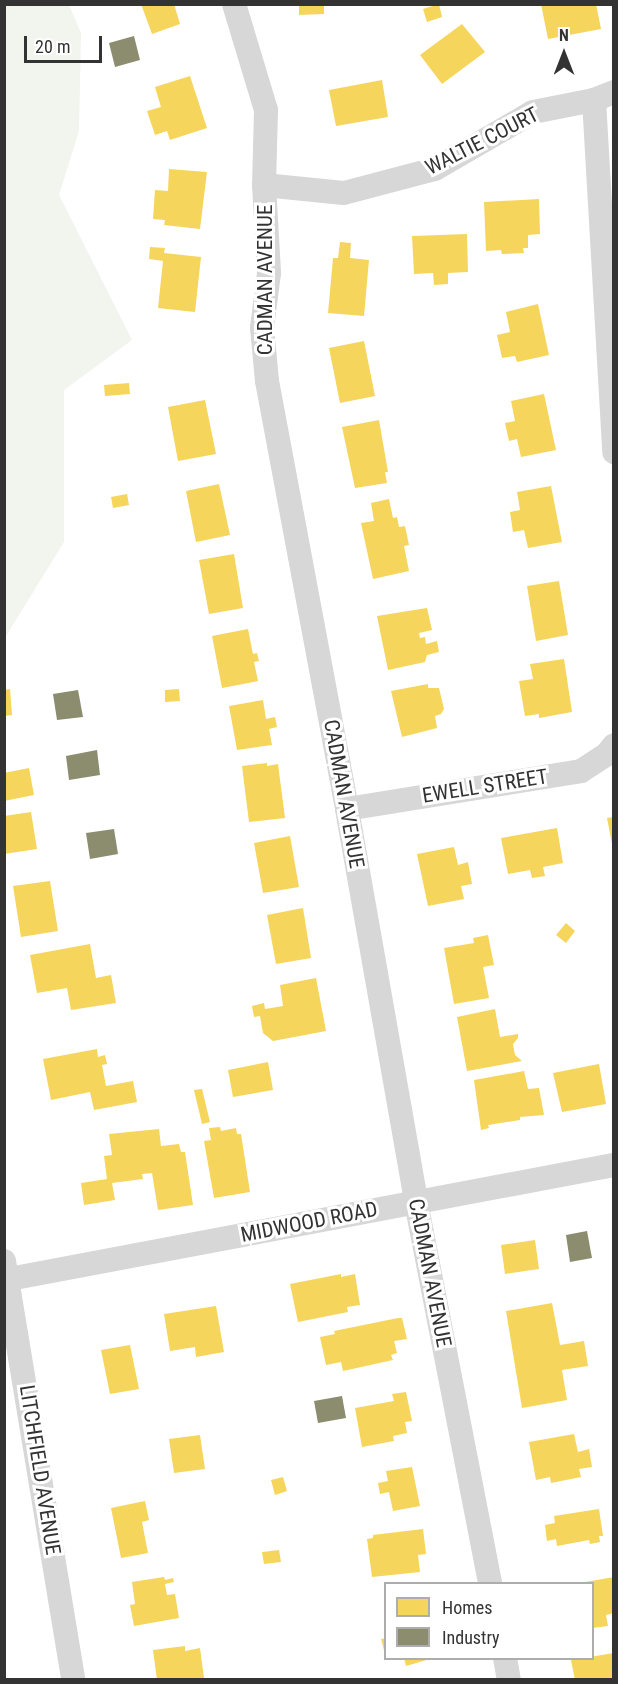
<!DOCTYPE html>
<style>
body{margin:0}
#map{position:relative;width:618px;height:1684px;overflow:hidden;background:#fff;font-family:"Roboto Condensed",sans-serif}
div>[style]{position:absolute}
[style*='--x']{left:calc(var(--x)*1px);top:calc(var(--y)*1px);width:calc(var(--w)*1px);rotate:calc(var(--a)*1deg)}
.green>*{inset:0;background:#f1f5ed}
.homes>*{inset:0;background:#f6d55c}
.industry>*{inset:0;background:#8c8c6e}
.minor>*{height:24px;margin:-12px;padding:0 12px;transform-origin:12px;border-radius:12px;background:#d7d7d7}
span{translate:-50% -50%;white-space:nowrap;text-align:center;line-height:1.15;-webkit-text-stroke:6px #fff;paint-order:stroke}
.street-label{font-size:21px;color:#333}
.frame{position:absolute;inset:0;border:6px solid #333;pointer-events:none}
.legend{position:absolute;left:384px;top:1582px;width:210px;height:78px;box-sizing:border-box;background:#fff;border:2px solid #adadad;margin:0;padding:8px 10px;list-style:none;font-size:18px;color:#333}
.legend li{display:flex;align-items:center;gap:12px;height:30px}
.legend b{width:30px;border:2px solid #adadad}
.north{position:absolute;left:534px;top:24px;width:60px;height:60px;-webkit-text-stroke:4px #fff;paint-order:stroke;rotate:0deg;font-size:16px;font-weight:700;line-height:24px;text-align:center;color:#333}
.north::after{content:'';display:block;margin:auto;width:21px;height:27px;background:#333;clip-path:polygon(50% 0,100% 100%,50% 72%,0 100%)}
.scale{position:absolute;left:24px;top:36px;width:78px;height:27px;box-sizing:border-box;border:3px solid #333;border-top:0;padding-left:8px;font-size:18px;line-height:21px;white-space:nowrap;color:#333;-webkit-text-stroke:4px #fff;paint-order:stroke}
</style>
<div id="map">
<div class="green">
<div style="clip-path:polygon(5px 4px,69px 5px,81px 33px,79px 131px,59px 195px,132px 340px,64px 390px,64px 542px,6px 636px)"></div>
</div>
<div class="homes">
<div style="clip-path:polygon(141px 4px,174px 4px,180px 24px,152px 34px)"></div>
<div style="clip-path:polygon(299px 4px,324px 4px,324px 14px,299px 15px)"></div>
<div style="clip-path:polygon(439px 4px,442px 17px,427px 22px,423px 9px)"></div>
<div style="clip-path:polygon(541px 4px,596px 4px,601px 29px,548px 39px)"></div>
<div style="clip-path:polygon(462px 24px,485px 52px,442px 84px,420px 55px)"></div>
<div style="clip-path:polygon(190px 76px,207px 128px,170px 140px,167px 131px,155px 135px,147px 111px,161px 107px,155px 87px)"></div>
<div style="clip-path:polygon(382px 80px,388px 117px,336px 126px,329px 90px)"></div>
<div style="clip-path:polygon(169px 169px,207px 172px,200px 229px,164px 225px,165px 220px,153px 219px,155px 190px,168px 191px)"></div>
<div style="clip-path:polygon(539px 199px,540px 234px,528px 235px,528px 248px,523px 248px,524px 253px,502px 254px,501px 250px,486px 251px,484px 202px)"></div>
<div style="clip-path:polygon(467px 234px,468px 272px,448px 273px,448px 284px,434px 285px,433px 273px,414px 274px,412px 236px)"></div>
<div style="clip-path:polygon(340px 242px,351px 243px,350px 258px,369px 260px,364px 316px,328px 313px,333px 258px,338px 258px)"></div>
<div style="clip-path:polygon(150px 247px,165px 248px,164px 253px,201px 257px,195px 312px,158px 308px,163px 261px,149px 259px)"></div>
<div style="clip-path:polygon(538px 304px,549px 355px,517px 362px,515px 356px,502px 358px,497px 335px,510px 332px,506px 312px)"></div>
<div style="clip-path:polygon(364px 341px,375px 396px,340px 403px,329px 348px)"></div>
<div style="clip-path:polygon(129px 383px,130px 394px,105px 396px,104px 385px)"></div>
<div style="clip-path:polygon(544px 394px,556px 450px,521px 457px,517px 439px,509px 441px,505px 423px,515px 421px,511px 401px)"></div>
<div style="clip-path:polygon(205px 400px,216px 454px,178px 461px,168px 407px)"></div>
<div style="clip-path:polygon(379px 420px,388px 472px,385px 472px,387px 483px,355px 488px,342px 427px)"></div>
<div style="clip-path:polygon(219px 484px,230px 535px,196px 542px,186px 491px)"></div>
<div style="clip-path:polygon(551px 486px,562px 542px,528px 548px,524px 530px,513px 532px,510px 512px,520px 510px,517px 492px)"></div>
<div style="clip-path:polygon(127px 494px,129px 505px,113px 508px,111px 497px)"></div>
<div style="clip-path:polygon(389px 499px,393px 518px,397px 517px,399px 527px,405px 526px,409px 545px,404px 546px,409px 571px,373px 579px,361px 523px,374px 521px,371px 503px)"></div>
<div style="clip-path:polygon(234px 554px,243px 608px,209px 614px,199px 560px)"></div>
<div style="clip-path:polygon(559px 581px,568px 635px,536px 641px,527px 586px)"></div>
<div style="clip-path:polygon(427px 608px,432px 630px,419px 633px,420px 638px,425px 637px,426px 644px,437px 641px,439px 652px,427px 655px,425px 662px,388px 670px,377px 616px)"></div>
<div style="clip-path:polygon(248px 629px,253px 654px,257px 653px,259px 661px,254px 662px,258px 681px,222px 688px,212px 636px)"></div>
<div style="clip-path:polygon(564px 659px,572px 712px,539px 718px,539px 714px,525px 716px,519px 681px,533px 679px,530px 664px)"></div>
<div style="clip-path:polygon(428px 684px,428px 688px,439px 688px,444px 709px,441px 714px,435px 716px,437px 728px,402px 737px,391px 691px)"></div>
<div style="clip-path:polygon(10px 689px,12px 715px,4px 716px,4px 690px)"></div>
<div style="clip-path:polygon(179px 689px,180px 701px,165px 702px,165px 690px)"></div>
<div style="clip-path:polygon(263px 700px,266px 719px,275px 717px,277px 727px,269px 729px,272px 745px,237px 750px,229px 706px)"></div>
<div style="clip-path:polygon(267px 763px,267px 766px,278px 764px,285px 818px,249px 822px,242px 766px)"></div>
<div style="clip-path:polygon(29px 768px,34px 795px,4px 801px,4px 773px)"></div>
<div style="clip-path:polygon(31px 812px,37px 849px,4px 854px,4px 816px)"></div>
<div style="clip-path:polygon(614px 817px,614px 844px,612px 844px,607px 818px)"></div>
<div style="clip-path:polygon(557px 828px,563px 863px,543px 867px,545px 876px,532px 878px,530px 870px,508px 874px,501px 838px)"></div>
<div style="clip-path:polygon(290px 836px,299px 887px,263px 893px,254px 843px)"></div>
<div style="clip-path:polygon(454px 847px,458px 865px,468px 862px,472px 884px,461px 886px,464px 899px,428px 906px,417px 854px)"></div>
<div style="clip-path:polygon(50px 881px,58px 931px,21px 937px,13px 886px)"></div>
<div style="clip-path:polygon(303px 908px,311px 958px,276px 964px,267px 915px)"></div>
<div style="clip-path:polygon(566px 923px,575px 931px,566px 943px,556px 935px)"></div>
<div style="clip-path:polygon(488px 935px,494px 965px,483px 967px,489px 998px,454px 1004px,444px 948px,474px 943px,473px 938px)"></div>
<div style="clip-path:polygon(90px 944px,96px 978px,111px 975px,116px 1003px,71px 1010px,67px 988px,37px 993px,30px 955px)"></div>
<div style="clip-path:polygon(316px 978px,326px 1031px,273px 1041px,263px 1033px,260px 1016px,254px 1017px,252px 1006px,264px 1003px,265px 1009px,283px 1006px,280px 985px)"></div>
<div style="clip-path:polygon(495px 1009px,500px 1037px,518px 1034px,518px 1038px,513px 1044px,515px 1055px,522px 1061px,467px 1071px,457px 1017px)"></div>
<div style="clip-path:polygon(97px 1049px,98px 1057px,105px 1055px,107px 1064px,102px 1065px,106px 1086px,133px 1081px,137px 1102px,94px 1110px,90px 1092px,51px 1100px,43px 1059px)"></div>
<div style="clip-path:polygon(268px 1062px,273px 1090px,233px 1097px,228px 1070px)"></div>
<div style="clip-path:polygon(599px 1064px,606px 1104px,562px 1112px,553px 1073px)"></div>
<div style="clip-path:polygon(524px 1071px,528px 1089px,539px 1088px,544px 1115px,520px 1117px,520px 1120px,488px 1125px,489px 1128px,481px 1130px,474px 1080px)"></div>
<div style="clip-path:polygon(202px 1089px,210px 1122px,202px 1124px,194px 1090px)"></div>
<div style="clip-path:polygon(220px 1127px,221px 1131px,236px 1128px,237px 1134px,241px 1134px,250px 1192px,214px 1198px,204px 1141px,211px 1140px,209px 1128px)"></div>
<div style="clip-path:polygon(159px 1129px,161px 1146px,179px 1144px,181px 1152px,185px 1152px,193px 1205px,158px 1210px,152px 1173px,142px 1174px,143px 1179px,112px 1183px,115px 1200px,84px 1205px,81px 1183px,107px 1179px,104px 1156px,112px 1155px,109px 1134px)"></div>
<div style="clip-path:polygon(535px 1240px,539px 1269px,505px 1274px,501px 1245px)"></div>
<div style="clip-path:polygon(341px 1274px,341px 1277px,355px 1274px,360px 1305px,347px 1307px,348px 1312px,298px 1322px,290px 1284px)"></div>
<div style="clip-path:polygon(552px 1303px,560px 1345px,584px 1341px,588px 1366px,562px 1370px,567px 1400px,522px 1408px,506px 1311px)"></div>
<div style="clip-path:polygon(216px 1306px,224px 1352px,196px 1357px,195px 1347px,170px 1351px,164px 1314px)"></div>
<div style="clip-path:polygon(398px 1318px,402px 1318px,407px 1339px,394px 1341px,397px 1353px,391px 1355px,393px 1360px,343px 1371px,341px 1362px,326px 1365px,320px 1337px,335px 1334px,334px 1331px)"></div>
<div style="clip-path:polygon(130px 1345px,139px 1389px,110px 1394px,101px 1350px)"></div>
<div style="clip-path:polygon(406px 1392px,412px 1421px,405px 1422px,407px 1433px,393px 1436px,394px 1441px,362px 1447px,355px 1408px,394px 1401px,392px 1394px)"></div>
<div style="clip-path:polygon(574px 1434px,578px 1452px,589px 1449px,592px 1467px,579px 1469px,581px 1477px,551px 1483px,550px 1477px,536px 1480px,529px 1442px)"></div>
<div style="clip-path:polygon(200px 1435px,205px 1469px,174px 1473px,169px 1439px)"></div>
<div style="clip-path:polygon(412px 1467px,420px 1506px,393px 1511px,389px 1492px,380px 1494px,378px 1483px,388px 1481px,386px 1471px)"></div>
<div style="clip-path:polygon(283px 1477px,287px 1491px,275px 1495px,271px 1480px)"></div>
<div style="clip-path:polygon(145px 1501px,149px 1520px,142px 1522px,148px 1553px,121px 1558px,111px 1508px)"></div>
<div style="clip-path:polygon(599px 1509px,603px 1536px,599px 1536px,600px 1542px,590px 1544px,589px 1540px,557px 1546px,556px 1539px,547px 1541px,545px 1525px,555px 1523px,554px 1516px)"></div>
<div style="clip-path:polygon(423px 1529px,426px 1554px,418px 1555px,420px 1572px,372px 1577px,367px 1539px,373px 1538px,373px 1535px)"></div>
<div style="clip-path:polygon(279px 1550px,281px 1562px,264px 1564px,262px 1552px)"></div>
<div style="clip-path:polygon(164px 1577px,165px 1580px,173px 1578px,174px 1582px,165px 1584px,167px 1595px,175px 1594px,179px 1618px,134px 1626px,130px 1605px,135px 1604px,132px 1582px)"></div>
<div style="clip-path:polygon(614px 1577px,614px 1613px,606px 1615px,608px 1626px,592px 1628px,592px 1584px,585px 1582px)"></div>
<div style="clip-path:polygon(386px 1638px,386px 1654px,385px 1654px,381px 1639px)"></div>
<div style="clip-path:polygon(185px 1646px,185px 1651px,200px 1648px,204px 1678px,157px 1680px,153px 1650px)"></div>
<div style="clip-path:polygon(614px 1653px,614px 1680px,575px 1680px,571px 1660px)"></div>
<div style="clip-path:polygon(404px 1658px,430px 1658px,430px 1659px,406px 1666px)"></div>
</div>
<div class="industry">
<div style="clip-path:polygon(134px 36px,140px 60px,115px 67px,109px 43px)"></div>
<div style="clip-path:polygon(78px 690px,83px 717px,57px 720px,53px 694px)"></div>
<div style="clip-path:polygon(97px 750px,100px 775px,69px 780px,66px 756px)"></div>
<div style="clip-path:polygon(114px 829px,118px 854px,90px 859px,86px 833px)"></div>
<div style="clip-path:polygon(587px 1231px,592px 1258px,570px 1262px,566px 1235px)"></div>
<div style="clip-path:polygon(342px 1396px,346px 1418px,318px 1423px,314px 1401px)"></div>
</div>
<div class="minor">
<div style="--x:234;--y:4;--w:111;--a:73.2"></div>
<div style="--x:266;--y:110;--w:75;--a:91.5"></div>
<div style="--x:264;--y:185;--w:88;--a:86.7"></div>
<div style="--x:269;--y:273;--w:55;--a:97.3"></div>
<div style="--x:262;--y:328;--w:53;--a:84.6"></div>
<div style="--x:267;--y:381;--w:435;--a:79.4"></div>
<div style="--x:347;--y:809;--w:399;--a:80"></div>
<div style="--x:416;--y:1202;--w:389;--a:79"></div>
<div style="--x:594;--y:100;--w:353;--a:86.7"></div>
<div style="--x:264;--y:185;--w:80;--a:5.7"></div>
<div style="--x:344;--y:193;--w:94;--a:-14.8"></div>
<div style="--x:435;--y:169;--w:113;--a:-30.2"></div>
<div style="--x:533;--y:112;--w:62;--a:-11.1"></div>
<div style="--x:594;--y:100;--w:22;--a:-22"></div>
<div style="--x:347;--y:809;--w:237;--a:-9.2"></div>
<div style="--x:581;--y:771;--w:31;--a:-33"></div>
<div style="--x:607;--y:754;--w:11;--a:-52"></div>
<div style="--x:4;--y:1261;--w:425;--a:80.6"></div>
<div style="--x:4;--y:1280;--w:621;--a:-10.68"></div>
<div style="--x:505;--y:1658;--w:22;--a:80"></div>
</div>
<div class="street-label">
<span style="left:482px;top:141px;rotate:-27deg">WALTIE COURT</span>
<span style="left:265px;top:280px;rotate:-90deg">CADMAN AVENUE</span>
<span style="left:485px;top:786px;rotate:-9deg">EWELL STREET</span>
<span style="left:344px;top:794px;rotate:80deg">CADMAN AVENUE</span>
<span style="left:309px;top:1222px;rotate:-11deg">MIDWOOD ROAD</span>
<span style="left:430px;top:1273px;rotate:79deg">CADMAN AVENUE</span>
<span style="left:40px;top:1470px;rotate:81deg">LITCHFIELD AVENUE</span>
</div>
<div class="frame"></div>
<ul class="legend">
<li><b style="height:16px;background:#f6d55c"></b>Homes</li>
<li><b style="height:16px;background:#8c8c6e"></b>Industry</li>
</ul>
<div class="north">N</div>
<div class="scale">20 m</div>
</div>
